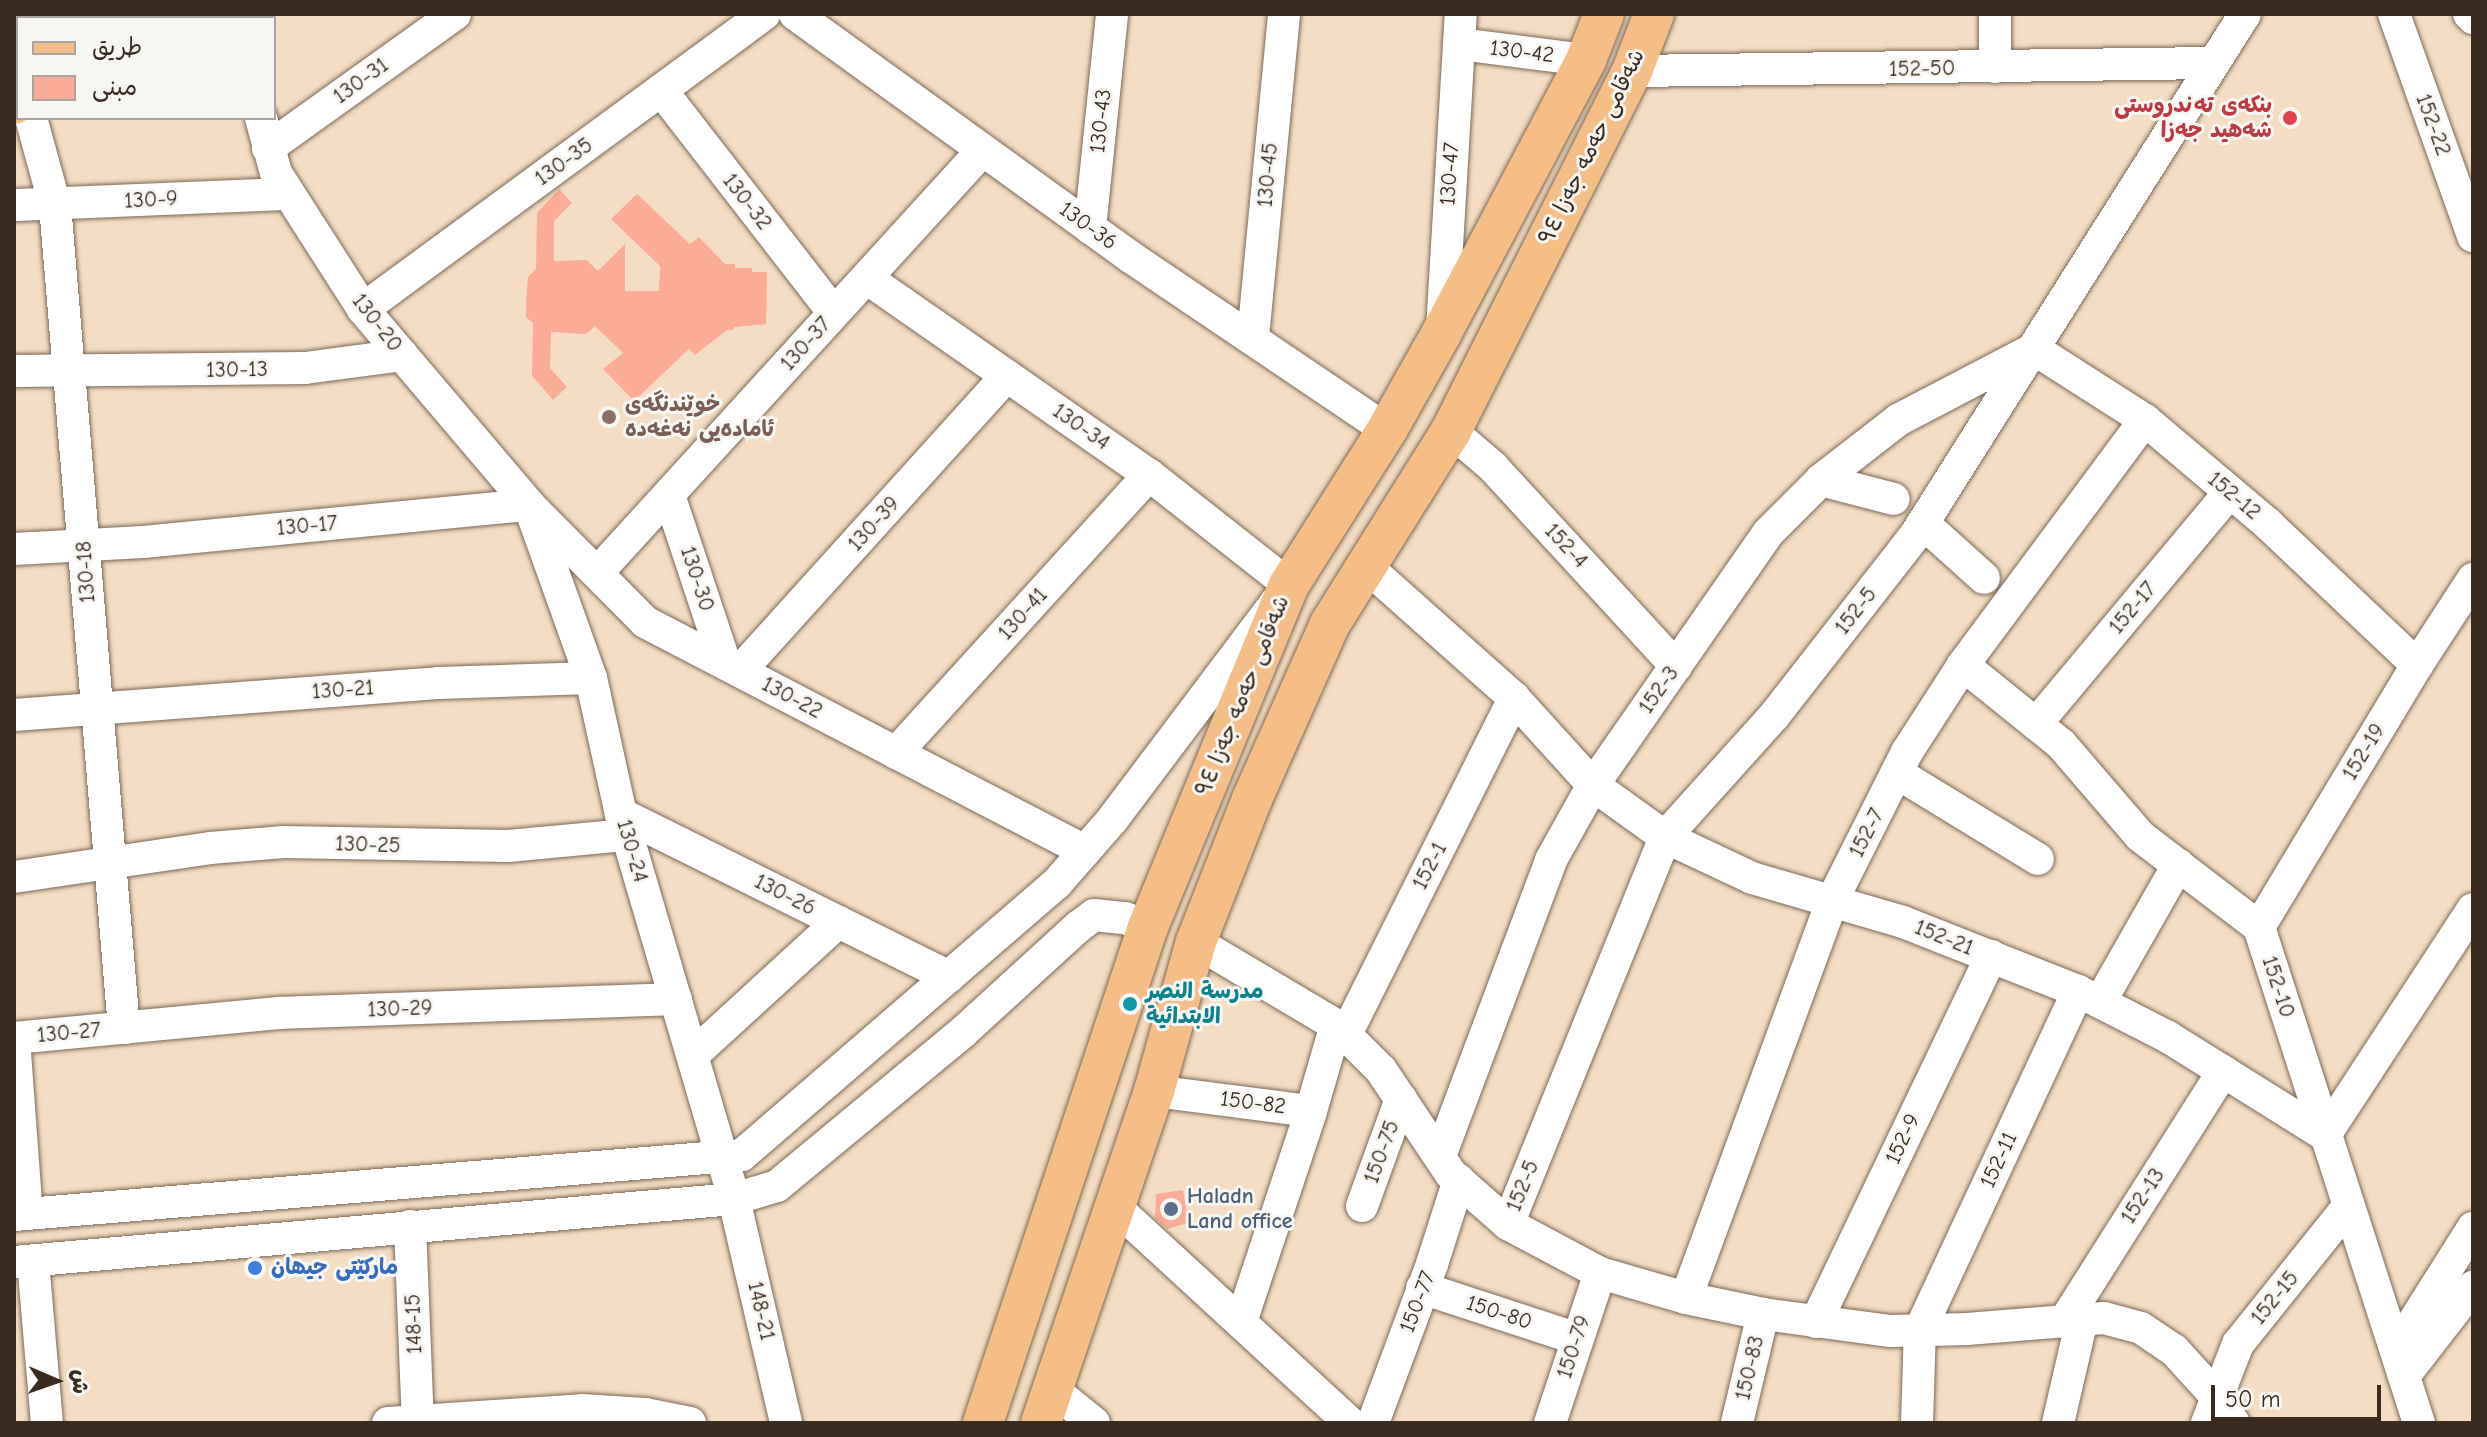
<!DOCTYPE html>
<meta charset="utf-8">
<style>
body{margin:0}
#map{position:relative;width:2487px;height:1437px;overflow:hidden;background:#f4ddc2;font-family:"Comic Neue","Playpen Sans Arabic",sans-serif}
div>[style]{position:absolute}
[style*='--x']{left:calc(var(--x)*1px);top:calc(var(--y)*1px);width:calc(var(--w)*1px);rotate:calc(var(--a)*1deg)}
.building>*{inset:0;background:#faac96}
.roads{filter:drop-shadow(0 0 2px #7c6957) drop-shadow(0 0 2px #7c6957)}
.minor>*{height:32px;margin:-16px;padding:0 16px;transform-origin:16px;border-radius:16px;background:#fff}
.major>*{height:40px;margin:-20px;padding:0 20px;transform-origin:20px;border-radius:20px;background:#f6be87}
.dots>*{width:22px;height:22px;translate:-50% -50%;box-sizing:border-box;border:4px solid #f6f6f2;border-radius:50%}
span{translate:-50% -50%;white-space:nowrap;text-align:center;line-height:1.15;-webkit-text-stroke:6px #f6f6f2;paint-order:stroke}
.street-label{font-size:22px;color:#3b2a1e}
.health-label{font-size:22px;color:#be3a42;font-weight:700}
.right{translate:-100% -50%;text-align:right}
.education-label{font-size:22px;color:#785e54;font-weight:700}
.left{translate:0 -50%;text-align:left}
.culture-label{font-size:22px;color:#0d838f;font-weight:700}
.service-label{font-size:22px;color:#4e5e75;font-weight:700}
.shop-label{font-size:22px;color:#366cbe;font-weight:700}
.frame{position:absolute;inset:0;border:16px solid #3b2a1e;pointer-events:none}
.legend{position:absolute;left:16px;top:16px;width:260px;height:104px;box-sizing:border-box;background:#f6f6f2;border:2px solid #aba49d;margin:0;padding:10px 14px;list-style:none;font-size:24px;color:#3b2a1e}
.legend li{display:flex;align-items:center;gap:16px;height:40px}
.legend b{width:40px;border:2px solid #aba49d}
.north{position:absolute;left:16px;top:1341px;width:80px;height:80px;-webkit-text-stroke:6px #f6f6f2;paint-order:stroke;rotate:92deg;font-size:22px;font-weight:700;line-height:32px;text-align:center;color:#3b2a1e}
.north::after{content:'';display:block;margin:auto;width:28px;height:36px;background:#3b2a1e;clip-path:polygon(50% 0,100% 100%,50% 72%,0 100%)}
.scale{position:absolute;left:2211px;top:1385px;width:170px;height:36px;box-sizing:border-box;border:4px solid #3b2a1e;border-top:0;padding-left:10px;font-size:24px;line-height:28px;white-space:nowrap;color:#3b2a1e;-webkit-text-stroke:6px #f6f6f2;paint-order:stroke}
</style>
<div id="map">
<div class="building">
<div style="clip-path:polygon(559px 189px,572px 203px,554px 221px,554px 261px,587px 260px,598px 271px,625px 244px,625px 291px,659px 291px,660px 266px,611px 219px,637px 194px,690px 244px,699px 237px,725px 264px,735px 264px,735px 268px,752px 268px,752px 272px,767px 272px,766px 324px,734px 327px,733px 330px,727px 330px,695px 355px,689px 349px,634px 401px,603px 369px,623px 353px,595px 326px,586px 334px,551px 332px,550px 368px,567px 387px,553px 400px,532px 376px,533px 323px,526px 317px,526px 303px,528px 277px,536px 269px,537px 213px)"></div>
<div style="clip-path:polygon(1183px 1190px,1188px 1223px,1167px 1229px,1155px 1218px,1156px 1194px)"></div>
</div>
<div class="roads">
<div class="minor">
<div style="--x:795;--y:14;--w:416;--a:35.9"></div>
<div style="--x:1132;--y:258;--w:308;--a:34"></div>
<div style="--x:2394;--y:14;--w:236;--a:70.4"></div>
<div style="--x:2469;--y:14;--w:6;--a:45"></div>
<div style="--x:239;--y:16;--w:2;--a:63"></div>
<div style="--x:1459;--y:44;--w:128;--a:7.2"></div>
<div style="--x:1995;--y:67;--w:53;--a:-90"></div>
<div style="--x:1632;--y:71;--w:581;--a:-0.79"></div>
<div style="--x:661;--y:90;--w:282;--a:52.2"></div>
<div style="--x:31;--y:118;--w:90;--a:74.6"></div>
<div style="--x:55;--y:205;--w:826;--a:85.21"></div>
<div style="--x:261;--y:118;--w:57;--a:74.7"></div>
<div style="--x:276;--y:173;--w:161;--a:57.4"></div>
<div style="--x:363;--y:309;--w:257;--a:49.7"></div>
<div style="--x:529;--y:505;--w:165;--a:45.2"></div>
<div style="--x:645;--y:622;--w:496;--a:27.5"></div>
<div style="--x:268;--y:148;--w:230;--a:-35.6"></div>
<div style="--x:14;--y:205;--w:274;--a:-2.3"></div>
<div style="--x:1090;--y:228;--w:215;--a:-84.1"></div>
<div style="--x:363;--y:309;--w:498;--a:-36.3"></div>
<div style="--x:1442;--y:330;--w:317;--a:-86.6"></div>
<div style="--x:1253;--y:337;--w:324;--a:-84.5"></div>
<div style="--x:14;--y:371;--w:291;--a:-0.6"></div>
<div style="--x:305;--y:368;--w:98;--a:-7.6"></div>
<div style="--x:1451;--y:431;--w:54;--a:40.5"></div>
<div style="--x:1492;--y:466;--w:272;--a:47.4"></div>
<div style="--x:1821;--y:480;--w:75;--a:14.6"></div>
<div style="--x:669;--y:495;--w:177;--a:71.6"></div>
<div style="--x:533;--y:516;--w:172;--a:70.3"></div>
<div style="--x:591;--y:678;--w:139;--a:77.6"></div>
<div style="--x:621;--y:814;--w:401;--a:73.6"></div>
<div style="--x:734;--y:1199;--w:230;--a:76.9"></div>
<div style="--x:1923;--y:523;--w:82;--a:42"></div>
<div style="--x:14;--y:549;--w:129;--a:-3.1"></div>
<div style="--x:143;--y:542;--w:388;--a:-5.5"></div>
<div style="--x:1367;--y:567;--w:197;--a:41.7"></div>
<div style="--x:1514;--y:698;--w:118;--a:47.8"></div>
<div style="--x:1593;--y:785;--w:89;--a:35.8"></div>
<div style="--x:1665;--y:837;--w:96;--a:25.2"></div>
<div style="--x:1752;--y:878;--w:157;--a:16.2"></div>
<div style="--x:1903;--y:922;--w:188;--a:21.5"></div>
<div style="--x:2078;--y:991;--w:101;--a:27.1"></div>
<div style="--x:2168;--y:1037;--w:185;--a:32"></div>
<div style="--x:2325;--y:1135;--w:270;--a:-56.8"></div>
<div style="--x:597;--y:573;--w:571;--a:-47.63"></div>
<div style="--x:1963;--y:665;--w:126;--a:38.9"></div>
<div style="--x:2061;--y:744;--w:121;--a:49.3"></div>
<div style="--x:2140;--y:836;--w:150;--a:37.4"></div>
<div style="--x:2259;--y:927;--w:521;--a:72.12"></div>
<div style="--x:740;--y:671;--w:398;--a:-47.9"></div>
<div style="--x:14;--y:715;--w:425;--a:-4.3"></div>
<div style="--x:438;--y:683;--w:153;--a:-1.9"></div>
<div style="--x:2036;--y:724;--w:301;--a:-50.1"></div>
<div style="--x:896;--y:753;--w:376;--a:-47.7"></div>
<div style="--x:1897;--y:773;--w:165;--a:31.4"></div>
<div style="--x:621;--y:814;--w:366;--a:26.4"></div>
<div style="--x:14;--y:877;--w:198;--a:-8.4"></div>
<div style="--x:210;--y:848;--w:74;--a:-4.6"></div>
<div style="--x:284;--y:842;--w:224;--a:1"></div>
<div style="--x:508;--y:846;--w:120;--a:-5.3"></div>
<div style="--x:2259;--y:927;--w:306;--a:-58.9"></div>
<div style="--x:2417;--y:665;--w:103;--a:-56.9"></div>
<div style="--x:1196;--y:942;--w:163;--a:30.7"></div>
<div style="--x:1336;--y:1025;--w:64;--a:45"></div>
<div style="--x:1381;--y:1070;--w:125;--a:56.1"></div>
<div style="--x:1451;--y:1174;--w:76;--a:41.3"></div>
<div style="--x:1508;--y:1224;--w:104;--a:28"></div>
<div style="--x:1600;--y:1273;--w:90;--a:16.2"></div>
<div style="--x:1686;--y:1298;--w:79;--a:11.7"></div>
<div style="--x:1763;--y:1314;--w:129;--a:7.6"></div>
<div style="--x:1891;--y:1331;--w:76;--a:-1.5"></div>
<div style="--x:1967;--y:1329;--w:137;--a:-4.6"></div>
<div style="--x:2104;--y:1318;--w:38;--a:15"></div>
<div style="--x:2141;--y:1328;--w:40;--a:34"></div>
<div style="--x:2174;--y:1350;--w:61;--a:47.7"></div>
<div style="--x:2215;--y:1395;--w:34;--a:56"></div>
<div style="--x:2100;--y:1002;--w:158;--a:-60.3"></div>
<div style="--x:1346;--y:1034;--w:376;--a:-63.4"></div>
<div style="--x:14;--y:1038;--w:266;--a:-5.4"></div>
<div style="--x:279;--y:1013;--w:397;--a:-2"></div>
<div style="--x:14;--y:1039;--w:175;--a:85.8"></div>
<div style="--x:693;--y:1055;--w:197;--a:-42.5"></div>
<div style="--x:1154;--y:1091;--w:158;--a:7.3"></div>
<div style="--x:1311;--y:1111;--w:90;--a:-73.8"></div>
<div style="--x:1440;--y:1156;--w:316;--a:-69.4"></div>
<div style="--x:1551;--y:860;--w:86;--a:-60.8"></div>
<div style="--x:1593;--y:785;--w:307;--a:-55.2"></div>
<div style="--x:1768;--y:533;--w:75;--a:-45"></div>
<div style="--x:1821;--y:480;--w:98;--a:-37.9"></div>
<div style="--x:1898;--y:420;--w:153;--a:-27.6"></div>
<div style="--x:2034;--y:349;--w:132;--a:32.6"></div>
<div style="--x:2145;--y:420;--w:161;--a:40.2"></div>
<div style="--x:2268;--y:524;--w:205;--a:43.4"></div>
<div style="--x:1114;--y:1206;--w:321;--a:42.6"></div>
<div style="--x:1362;--y:1206;--w:114;--a:-70"></div>
<div style="--x:14;--y:1215;--w:730;--a:-4.71"></div>
<div style="--x:742;--y:1155;--w:416;--a:-40.8"></div>
<div style="--x:1057;--y:883;--w:84;--a:-48.9"></div>
<div style="--x:1112;--y:820;--w:294;--a:-53"></div>
<div style="--x:1289;--y:585;--w:178;--a:-141.8"></div>
<div style="--x:1149;--y:475;--w:344;--a:-145.1"></div>
<div style="--x:1508;--y:1224;--w:418;--a:-67.9"></div>
<div style="--x:1665;--y:837;--w:163;--a:-48"></div>
<div style="--x:1774;--y:716;--w:231;--a:-52"></div>
<div style="--x:1916;--y:534;--w:615;--a:-57.68"></div>
<div style="--x:410;--y:1226;--w:197;--a:87.7"></div>
<div style="--x:33;--y:1261;--w:163;--a:85.1"></div>
<div style="--x:14;--y:1262;--w:723;--a:-5"></div>
<div style="--x:734;--y:1199;--w:45;--a:-16.8"></div>
<div style="--x:777;--y:1186;--w:241;--a:-39.6"></div>
<div style="--x:963;--y:1032;--w:156;--a:-42.4"></div>
<div style="--x:1078;--y:927;--w:20;--a:-37"></div>
<div style="--x:1094;--y:915;--w:31;--a:6"></div>
<div style="--x:1125;--y:918;--w:25;--a:21"></div>
<div style="--x:1422;--y:1288;--w:161;--a:18.1"></div>
<div style="--x:1686;--y:1298;--w:423;--a:-69.8"></div>
<div style="--x:1832;--y:901;--w:167;--a:-63.3"></div>
<div style="--x:1907;--y:752;--w:103;--a:-57.2"></div>
<div style="--x:1963;--y:665;--w:305;--a:-53.4"></div>
<div style="--x:1241;--y:1322;--w:222;--a:-71.6"></div>
<div style="--x:1816;--y:1322;--w:406;--a:-64.4"></div>
<div style="--x:2064;--y:1322;--w:297;--a:-57.6"></div>
<div style="--x:2397;--y:1348;--w:142;--a:-57.7"></div>
<div style="--x:2404;--y:1376;--w:113;--a:-52.2"></div>
<div style="--x:1052;--y:1389;--w:54;--a:39"></div>
<div style="--x:388;--y:1423;--w:194;--a:-3.8"></div>
<div style="--x:582;--y:1410;--w:63;--a:3.6"></div>
<div style="--x:645;--y:1414;--w:46;--a:11.3"></div>
<div style="--x:1373;--y:1423;--w:170;--a:-69.6"></div>
<div style="--x:1432;--y:1264;--w:88;--a:-72.2"></div>
<div style="--x:1550;--y:1423;--w:158;--a:-71.6"></div>
<div style="--x:1737;--y:1423;--w:112;--a:-76.6"></div>
<div style="--x:1917;--y:1423;--w:93;--a:-88.2"></div>
<div style="--x:1920;--y:1330;--w:374;--a:-65"></div>
<div style="--x:2058;--y:1423;--w:106;--a:-76.9"></div>
<div style="--x:2207;--y:1423;--w:85;--a:-68.6"></div>
<div style="--x:2238;--y:1344;--w:174;--a:-51.3"></div>
</div>
<div class="major">
<div style="--x:68;--y:18;--w:6;--a:-39"></div>
<div style="--x:128;--y:18;--w:6;--a:-39"></div>
<div style="--x:14;--y:58;--w:5;--a:-37"></div>
<div style="--x:14;--y:104;--w:5;--a:-37"></div>
<div style="--x:983;--y:1423;--w:523;--a:-71.6"></div>
<div style="--x:1148;--y:927;--w:370;--a:-67.6"></div>
<div style="--x:1289;--y:585;--w:183;--a:-57.7"></div>
<div style="--x:1387;--y:430;--w:110;--a:-60.6"></div>
<div style="--x:1441;--y:334;--w:310;--a:-62.1"></div>
<div style="--x:1586;--y:60;--w:49;--a:-68.6"></div>
<div style="--x:1041;--y:1423;--w:351;--a:-71.2"></div>
<div style="--x:1154;--y:1091;--w:155;--a:-74.3"></div>
<div style="--x:1196;--y:942;--w:154;--a:-68.6"></div>
<div style="--x:1252;--y:799;--w:192;--a:-66"></div>
<div style="--x:1330;--y:624;--w:228;--a:-57.9"></div>
<div style="--x:1451;--y:431;--w:403;--a:-63.3"></div>
<div style="--x:1632;--y:71;--w:61;--a:-68.9"></div>
</div>
</div>
<div class="dots">
<div style="left:2290px;top:118px;background:#e0444e"></div>
<div style="left:609px;top:417px;background:#8d6e63"></div>
<div style="left:1130px;top:1004px;background:#0f9aa8"></div>
<div style="left:1171px;top:1209px;background:#5c6f8a"></div>
<div style="left:255px;top:1268px;background:#3f7fe0"></div>
</div>
<div class="street-label">
<span style="left:1522px;top:52px;rotate:7deg">130-42</span>
<span style="left:1922px;top:69px;rotate:-1deg">152-50</span>
<span style="left:361px;top:81px;rotate:-36deg">130-31</span>
<span style="left:1101px;top:121px;rotate:-84deg">130-43</span>
<span style="left:2433px;top:125px;rotate:70deg">152-22</span>
<span style="left:1592px;top:147px;rotate:-64deg">شەقامی حەمە جەزا ٩٤</span>
<span style="left:564px;top:162px;rotate:-36deg">130-35</span>
<span style="left:1450px;top:174px;rotate:-86deg">130-47</span>
<span style="left:1268px;top:175px;rotate:-85deg">130-45</span>
<span style="left:151px;top:200px;rotate:-3deg">130-9</span>
<span style="left:747px;top:202px;rotate:52deg">130-32</span>
<span style="left:1088px;top:226px;rotate:36deg">130-36</span>
<span style="left:377px;top:323px;rotate:52deg">130-20</span>
<span style="left:806px;top:344px;rotate:-48deg">130-37</span>
<span style="left:237px;top:370px;rotate:-1deg">130-13</span>
<span style="left:1081px;top:427px;rotate:35deg">130-34</span>
<span style="left:2234px;top:496px;rotate:40deg">152-12</span>
<span style="left:874px;top:524px;rotate:-48deg">130-39</span>
<span style="left:307px;top:526px;rotate:-5deg">130-17</span>
<span style="left:1566px;top:546px;rotate:47deg">152-4</span>
<span style="left:86px;top:572px;rotate:-94deg">130-18</span>
<span style="left:697px;top:579px;rotate:72deg">130-30</span>
<span style="left:2133px;top:608px;rotate:-50deg">152-17</span>
<span style="left:1856px;top:611px;rotate:-52deg">152-5</span>
<span style="left:1023px;top:614px;rotate:-48deg">130-41</span>
<span style="left:343px;top:690px;rotate:-4deg">130-21</span>
<span style="left:1659px;top:690px;rotate:-55deg">152-3</span>
<span style="left:1243px;top:696px;rotate:-68deg">شەقامی حەمە جەزا ٩٤</span>
<span style="left:792px;top:698px;rotate:28deg">130-22</span>
<span style="left:2364px;top:752px;rotate:-59deg">152-19</span>
<span style="left:1867px;top:833px;rotate:-63deg">152-7</span>
<span style="left:368px;top:845px;rotate:2deg">130-25</span>
<span style="left:632px;top:851px;rotate:74deg">130-24</span>
<span style="left:1430px;top:866px;rotate:-63deg">152-1</span>
<span style="left:785px;top:895px;rotate:27deg">130-26</span>
<span style="left:1944px;top:938px;rotate:22deg">152-21</span>
<span style="left:2278px;top:987px;rotate:72deg">152-10</span>
<span style="left:400px;top:1009px;rotate:-2deg">130-29</span>
<span style="left:69px;top:1033px;rotate:-5deg">130-27</span>
<span style="left:1253px;top:1103px;rotate:7deg">150-82</span>
<span style="left:1903px;top:1139px;rotate:-65deg">152-9</span>
<span style="left:1382px;top:1152px;rotate:-70deg">150-75</span>
<span style="left:1999px;top:1160px;rotate:-65deg">152-11</span>
<span style="left:1523px;top:1186px;rotate:-68deg">152-5</span>
<span style="left:2143px;top:1196px;rotate:-57deg">152-13</span>
<span style="left:2275px;top:1298px;rotate:-51deg">152-15</span>
<span style="left:1418px;top:1302px;rotate:-69deg">150-77</span>
<span style="left:761px;top:1311px;rotate:77deg">148-21</span>
<span style="left:1499px;top:1313px;rotate:18deg">150-80</span>
<span style="left:414px;top:1324px;rotate:-92deg">148-15</span>
<span style="left:1574px;top:1347px;rotate:-72deg">150-79</span>
<span style="left:1750px;top:1368px;rotate:-77deg">150-83</span>
</div>
<div class="health-label">
<span class="right" style="left:2272px;top:118px">بنکەی تەندروستی<br>شەهید جەزا</span>
</div>
<div class="education-label">
<span class="left" style="left:625px;top:417px">خوێندنگەی<br>ئامادەیی نەغەدە</span>
</div>
<div class="culture-label">
<span class="left" style="left:1146px;top:1004px">مدرسة النصر<br>الابتدائية</span>
</div>
<div class="service-label">
<span class="left" style="left:1187px;top:1209px">Haladn<br>Land office</span>
</div>
<div class="shop-label">
<span class="left" style="left:271px;top:1268px">ماركێتی جیھان</span>
</div>
<div class="frame"></div>
<ul class="legend">
<li><b style="height:10px;background:#f6be87"></b>طريق</li>
<li><b style="height:22px;background:#faac96"></b>مبنى</li>
</ul>
<div class="north">ش</div>
<div class="scale">50 m</div>
</div>
